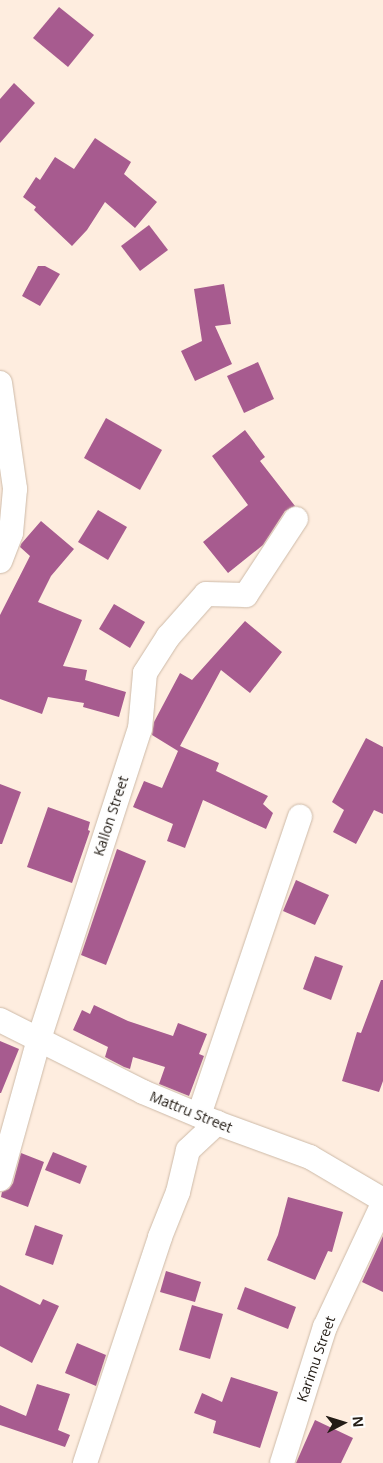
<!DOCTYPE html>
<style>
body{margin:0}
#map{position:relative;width:383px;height:1463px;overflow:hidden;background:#feeddf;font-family:"Open Sans",sans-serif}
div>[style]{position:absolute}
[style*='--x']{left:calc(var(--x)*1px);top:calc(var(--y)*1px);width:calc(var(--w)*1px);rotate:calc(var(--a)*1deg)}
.building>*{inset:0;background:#a75b8f}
.roads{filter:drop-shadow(0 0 1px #cdbaa8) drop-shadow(0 0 1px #cdbaa8)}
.minor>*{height:24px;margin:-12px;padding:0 12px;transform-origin:12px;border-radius:12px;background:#fff}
span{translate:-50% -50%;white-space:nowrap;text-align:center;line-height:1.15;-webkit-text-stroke:4px #fefefe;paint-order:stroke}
.street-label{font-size:14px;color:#231c15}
.north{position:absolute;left:318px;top:1398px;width:50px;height:50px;-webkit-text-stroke:4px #fefefe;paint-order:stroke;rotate:85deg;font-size:14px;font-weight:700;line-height:20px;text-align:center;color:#231c15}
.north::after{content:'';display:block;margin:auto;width:18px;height:22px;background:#231c15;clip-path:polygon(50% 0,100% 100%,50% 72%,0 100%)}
</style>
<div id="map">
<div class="building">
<div style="clip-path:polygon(59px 7px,94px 35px,68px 67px,33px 38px)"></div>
<div style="clip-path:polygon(14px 83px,35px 103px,0 143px,0 99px)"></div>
<div style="clip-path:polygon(95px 138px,131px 162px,124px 174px,157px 202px,135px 228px,105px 202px,87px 230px,72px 246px,34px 210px,36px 207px,23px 197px,36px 177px,40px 180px,55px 157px,74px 169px)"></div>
<div style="clip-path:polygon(149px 225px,168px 250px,140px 271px,121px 246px)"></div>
<div style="clip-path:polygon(38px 266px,45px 266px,60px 274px,40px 306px,22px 296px)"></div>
<div style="clip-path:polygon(224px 284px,231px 324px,215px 326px,232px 364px,195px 381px,181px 351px,202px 341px,194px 289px)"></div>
<div style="clip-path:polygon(258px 362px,274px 399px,244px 413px,227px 376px)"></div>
<div style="clip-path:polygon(106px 418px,162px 450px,140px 490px,84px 458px)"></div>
<div style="clip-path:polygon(245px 430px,265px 457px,260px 461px,295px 506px,285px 511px,263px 545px,228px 573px,203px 542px,248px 505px,212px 456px)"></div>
<div style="clip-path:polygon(98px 510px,127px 527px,108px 560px,78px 542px)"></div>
<div style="clip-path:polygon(41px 521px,74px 549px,51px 576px,38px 602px,82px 620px,63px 666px,87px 670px,85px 680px,126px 692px,119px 717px,83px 707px,84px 703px,48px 697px,42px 714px,0 699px,0 615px,30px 556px,20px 547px,21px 544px)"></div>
<div style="clip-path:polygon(114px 604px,145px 622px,130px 648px,99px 629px)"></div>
<div style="clip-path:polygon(245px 621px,282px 652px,250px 693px,221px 670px,180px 746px,219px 763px,216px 771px,268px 796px,263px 804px,273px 813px,266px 829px,203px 800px,185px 848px,167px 841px,173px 824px,133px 807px,144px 781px,162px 788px,178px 751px,152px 735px,154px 722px,180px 673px,192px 680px)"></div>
<div style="clip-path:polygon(366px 738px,383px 747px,383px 814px,374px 810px,356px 844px,333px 832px,344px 810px,332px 802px)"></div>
<div style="clip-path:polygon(0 784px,21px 792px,2px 844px,0 844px)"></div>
<div style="clip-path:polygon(48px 807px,90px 822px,88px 830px,90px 831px,72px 883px,27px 867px)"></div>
<div style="clip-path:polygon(117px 849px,146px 861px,106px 965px,81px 955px)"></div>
<div style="clip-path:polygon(296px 880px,329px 895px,315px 925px,283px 911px)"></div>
<div style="clip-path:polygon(315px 956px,343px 966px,331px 1000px,303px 989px)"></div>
<div style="clip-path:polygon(381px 980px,383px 980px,383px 1081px,379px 1092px,342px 1081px,357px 1032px,361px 1033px)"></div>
<div style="clip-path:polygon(94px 1005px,128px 1021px,173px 1036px,178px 1023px,207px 1034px,199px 1054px,204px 1056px,189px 1096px,159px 1084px,165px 1067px,133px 1057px,130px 1069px,124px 1067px,105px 1057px,108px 1047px,73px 1030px,82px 1010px,90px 1014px)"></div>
<div style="clip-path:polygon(0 1041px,19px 1049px,1px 1093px,0 1093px)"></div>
<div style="clip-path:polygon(53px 1152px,87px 1166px,80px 1184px,45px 1170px)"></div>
<div style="clip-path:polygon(21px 1153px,44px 1162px,28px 1207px,1px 1197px,2px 1192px,9px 1189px,13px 1183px)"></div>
<div style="clip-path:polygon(288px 1197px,343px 1212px,332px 1252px,328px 1251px,315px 1280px,267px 1260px,278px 1235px)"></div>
<div style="clip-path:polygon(35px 1225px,63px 1235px,53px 1265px,25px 1255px)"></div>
<div style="clip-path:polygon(383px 1236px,383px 1292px,362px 1282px)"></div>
<div style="clip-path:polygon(166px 1271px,201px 1282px,195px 1302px,160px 1292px)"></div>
<div style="clip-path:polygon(0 1285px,40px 1305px,43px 1299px,59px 1306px,32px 1363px,0 1346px)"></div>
<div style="clip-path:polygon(245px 1287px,296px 1307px,288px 1329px,237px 1309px)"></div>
<div style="clip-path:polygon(192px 1305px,223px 1314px,210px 1359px,179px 1350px)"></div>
<div style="clip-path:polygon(77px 1343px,106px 1355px,96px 1386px,65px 1373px)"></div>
<div style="clip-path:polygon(231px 1377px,278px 1392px,260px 1448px,213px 1433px,216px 1421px,194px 1413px,202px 1393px,222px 1402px)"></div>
<div style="clip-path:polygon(37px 1384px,70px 1394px,58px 1430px,70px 1435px,65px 1447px,0 1425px,0 1405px,26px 1416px)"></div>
<div style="clip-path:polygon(315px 1420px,353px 1438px,341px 1463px,296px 1463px)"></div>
</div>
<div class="roads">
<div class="minor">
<div style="--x:0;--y:383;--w:107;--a:81.9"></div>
<div style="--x:15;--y:489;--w:44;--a:95.2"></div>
<div style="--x:11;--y:533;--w:30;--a:111"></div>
<div style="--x:0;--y:1020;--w:160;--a:26.7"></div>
<div style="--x:143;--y:1092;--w:80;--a:22.7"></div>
<div style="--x:217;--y:1123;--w:99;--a:20.1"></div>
<div style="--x:310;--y:1157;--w:85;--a:30.5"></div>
<div style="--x:199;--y:1115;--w:315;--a:-71.3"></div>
<div style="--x:0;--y:1179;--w:145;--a:-74.4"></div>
<div style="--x:39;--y:1039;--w:326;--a:-72"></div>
<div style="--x:140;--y:729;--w:56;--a:-84.9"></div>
<div style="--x:145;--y:673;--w:43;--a:-57.4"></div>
<div style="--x:168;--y:637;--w:57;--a:-48.5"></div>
<div style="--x:206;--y:594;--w:40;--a:1.4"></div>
<div style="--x:246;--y:595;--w:91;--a:-56.7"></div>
<div style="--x:85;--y:1463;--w:238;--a:-71.6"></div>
<div style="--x:160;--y:1237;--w:48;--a:-68.2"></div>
<div style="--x:178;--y:1192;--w:43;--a:-76.6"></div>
<div style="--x:188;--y:1150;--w:40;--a:-43"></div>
<div style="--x:282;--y:1463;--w:143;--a:-72.5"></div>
<div style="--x:325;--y:1327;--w:136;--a:-64.8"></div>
</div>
</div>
<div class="street-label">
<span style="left:111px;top:816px;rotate:-72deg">Kallon Street</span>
<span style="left:191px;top:1112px;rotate:22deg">Mattru Street</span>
<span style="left:316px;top:1359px;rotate:-71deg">Karimu Street</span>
</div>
<div class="north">N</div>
</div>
